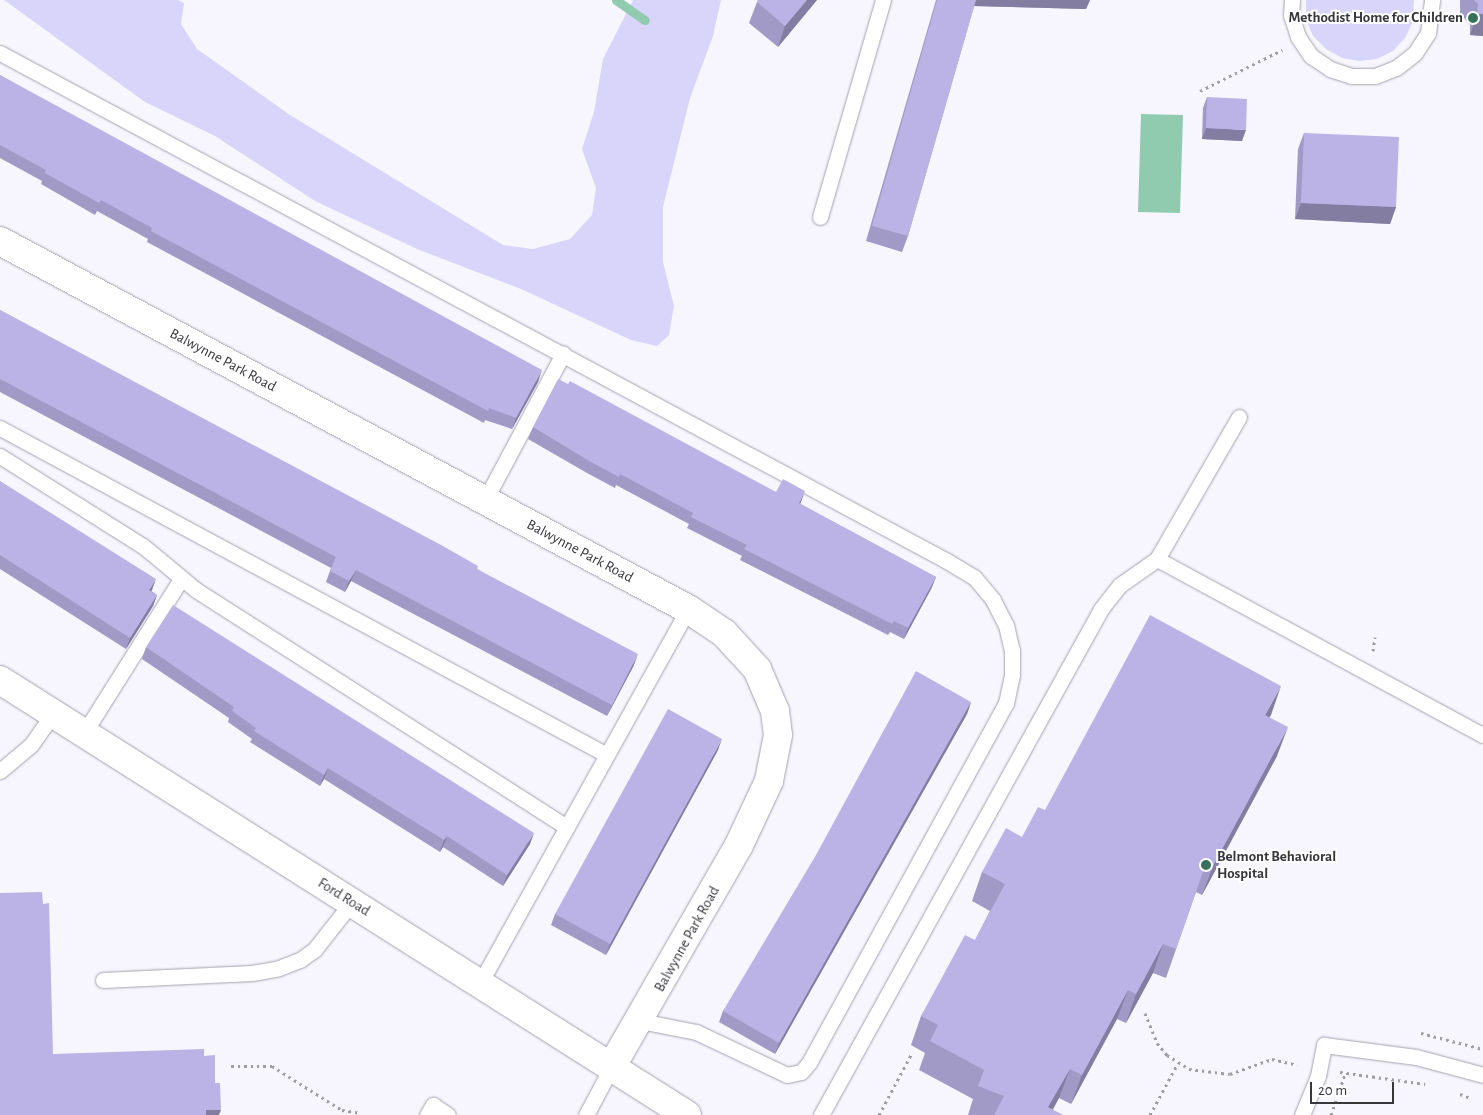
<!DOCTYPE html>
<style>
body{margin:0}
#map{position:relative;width:1483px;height:1115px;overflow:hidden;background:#f7f6fe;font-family:"Alegreya Sans",sans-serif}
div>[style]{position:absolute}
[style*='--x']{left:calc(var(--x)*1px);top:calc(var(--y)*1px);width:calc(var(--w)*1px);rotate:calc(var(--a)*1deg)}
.green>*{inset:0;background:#d9d4fa}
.water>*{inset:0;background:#90cbb0}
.stream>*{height:9px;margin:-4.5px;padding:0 4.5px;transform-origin:4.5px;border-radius:4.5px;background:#90cbb0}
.path>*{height:3px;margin-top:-1.5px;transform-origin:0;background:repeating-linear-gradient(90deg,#9f9ea5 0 2.5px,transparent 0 6.5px)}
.roads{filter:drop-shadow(0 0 1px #a3a1ae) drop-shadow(0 0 1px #a3a1ae)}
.lane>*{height:15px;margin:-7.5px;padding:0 7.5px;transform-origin:7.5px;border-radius:7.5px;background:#fff}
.street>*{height:28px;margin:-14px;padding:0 14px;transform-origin:14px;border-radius:14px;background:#fff}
.secondary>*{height:28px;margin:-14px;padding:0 14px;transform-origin:14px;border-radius:14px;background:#fff}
.wall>*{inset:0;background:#a19ac6}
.shaded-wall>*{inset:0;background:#837da1}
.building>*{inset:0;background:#bbb3e6}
.dots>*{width:14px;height:14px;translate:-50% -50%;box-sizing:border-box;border:2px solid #fff;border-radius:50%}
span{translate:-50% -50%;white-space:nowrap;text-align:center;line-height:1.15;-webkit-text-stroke:4px #fff;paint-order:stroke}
.poi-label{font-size:15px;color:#37363b;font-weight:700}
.right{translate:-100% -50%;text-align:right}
.left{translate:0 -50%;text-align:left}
.street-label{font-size:15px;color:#37363b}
.scale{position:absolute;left:1310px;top:1082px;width:84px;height:22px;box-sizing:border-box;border:2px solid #37363b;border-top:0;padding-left:6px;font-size:15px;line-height:18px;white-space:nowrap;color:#37363b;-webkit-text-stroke:4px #fff;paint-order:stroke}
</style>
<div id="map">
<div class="green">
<div style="clip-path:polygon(4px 0,178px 0,184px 3px,181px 24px,197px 49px,290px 115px,503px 245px,533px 249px,570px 239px,592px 215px,596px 188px,582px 149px,594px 112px,603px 59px,633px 0,721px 0,713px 36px,690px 98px,663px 207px,663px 262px,674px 306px,669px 335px,657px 346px,631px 340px,521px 289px,417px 249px,315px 201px,215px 136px,145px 102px)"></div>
<div style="clip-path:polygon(1414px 0,1413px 21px,1405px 38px,1393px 51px,1377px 59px,1359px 61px,1342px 58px,1326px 49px,1313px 36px,1306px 19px,1306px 0)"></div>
</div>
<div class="water">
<div style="clip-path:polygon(1141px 114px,1183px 115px,1180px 213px,1138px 212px)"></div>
</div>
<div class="stream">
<div style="--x:616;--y:0;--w:35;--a:35"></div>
</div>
<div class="path">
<div style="--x:1200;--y:91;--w:92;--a:-26.6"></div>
<div style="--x:1373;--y:651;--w:14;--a:-82"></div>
<div style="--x:1145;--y:1013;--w:32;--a:68"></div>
<div style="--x:1157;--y:1043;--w:16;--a:50"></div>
<div style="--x:1167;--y:1055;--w:26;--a:32"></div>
<div style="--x:1189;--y:1069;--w:41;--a:7"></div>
<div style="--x:1230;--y:1074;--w:45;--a:-19.7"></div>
<div style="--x:1272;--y:1059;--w:26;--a:13"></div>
<div style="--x:1421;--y:1033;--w:64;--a:14.5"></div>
<div style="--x:231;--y:1066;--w:41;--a:0"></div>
<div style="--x:272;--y:1066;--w:83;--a:32.2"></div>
<div style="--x:342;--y:1110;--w:19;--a:9"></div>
<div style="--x:1340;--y:1072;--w:86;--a:8"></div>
<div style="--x:1460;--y:1094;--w:12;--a:20"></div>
<div style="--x:879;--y:1115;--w:70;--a:-62"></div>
<div style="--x:1150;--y:1115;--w:59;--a:-61.7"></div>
<div style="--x:1331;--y:1115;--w:43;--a:-71.1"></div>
</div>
<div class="roads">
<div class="lane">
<div style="--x:1292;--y:0;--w:15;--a:94"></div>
<div style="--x:1291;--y:15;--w:23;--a:72"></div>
<div style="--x:1298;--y:37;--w:23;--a:56"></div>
<div style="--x:1311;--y:56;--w:23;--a:34"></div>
<div style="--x:1330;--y:69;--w:22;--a:18"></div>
<div style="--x:1351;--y:76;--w:24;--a:0"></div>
<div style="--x:1375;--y:76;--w:22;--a:-21"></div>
<div style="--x:1396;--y:68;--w:24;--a:-38"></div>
<div style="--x:1415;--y:53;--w:24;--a:-57"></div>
<div style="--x:1428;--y:33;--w:33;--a:-83"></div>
<div style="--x:0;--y:53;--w:1075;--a:28.21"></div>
<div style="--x:947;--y:561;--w:31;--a:31"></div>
<div style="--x:974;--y:577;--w:30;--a:50"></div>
<div style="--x:993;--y:600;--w:28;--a:63"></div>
<div style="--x:1006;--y:625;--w:26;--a:77"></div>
<div style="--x:1012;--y:650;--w:25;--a:90"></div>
<div style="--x:1012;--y:675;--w:29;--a:102"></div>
<div style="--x:1006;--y:703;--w:410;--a:118.7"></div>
<div style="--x:809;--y:1063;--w:12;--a:132"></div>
<div style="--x:801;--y:1072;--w:14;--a:168"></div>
<div style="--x:787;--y:1075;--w:101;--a:-154.7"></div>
<div style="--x:696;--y:1032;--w:56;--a:-168.7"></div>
<div style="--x:820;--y:217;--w:226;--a:-73.8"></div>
<div style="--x:0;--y:428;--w:689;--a:28.31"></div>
<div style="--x:0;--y:456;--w:169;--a:32.2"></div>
<div style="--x:143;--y:546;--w:69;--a:39.7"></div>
<div style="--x:196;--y:590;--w:440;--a:32.6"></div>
<div style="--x:485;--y:500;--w:166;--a:-61.9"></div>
<div style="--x:1157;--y:559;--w:370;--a:28.4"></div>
<div style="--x:84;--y:733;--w:182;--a:-57.8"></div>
<div style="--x:0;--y:771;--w:40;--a:-40"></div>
<div style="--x:31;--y:745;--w:38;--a:-55"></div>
<div style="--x:103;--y:980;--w:149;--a:-2.7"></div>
<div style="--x:252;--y:973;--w:27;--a:-10"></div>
<div style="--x:279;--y:968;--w:22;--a:-21"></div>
<div style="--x:300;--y:960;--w:19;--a:-36"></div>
<div style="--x:315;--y:949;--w:60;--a:-51.8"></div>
<div style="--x:480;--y:983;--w:428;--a:-60.9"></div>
<div style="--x:427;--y:1115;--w:12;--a:-59"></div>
<div style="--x:433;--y:1105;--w:18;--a:34"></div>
<div style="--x:586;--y:1115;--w:55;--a:-62"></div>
<div style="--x:821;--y:1115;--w:578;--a:-61.04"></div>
<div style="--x:1101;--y:609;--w:31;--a:-52"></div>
<div style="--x:1120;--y:585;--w:45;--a:-35.1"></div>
<div style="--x:1157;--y:559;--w:164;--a:-60"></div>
<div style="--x:1302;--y:1115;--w:42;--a:-67.7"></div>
<div style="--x:1318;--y:1076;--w:32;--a:-79"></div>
<div style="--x:1324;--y:1045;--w:93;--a:7.4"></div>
<div style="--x:1416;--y:1057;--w:69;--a:15"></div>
</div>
<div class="street">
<div style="--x:0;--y:241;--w:780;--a:28.14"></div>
<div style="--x:688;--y:609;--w:43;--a:33.7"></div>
<div style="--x:724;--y:633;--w:49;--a:47.5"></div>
<div style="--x:757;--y:669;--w:46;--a:66.8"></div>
<div style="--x:775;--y:711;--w:24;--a:83"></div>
<div style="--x:778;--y:735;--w:47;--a:101.1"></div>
<div style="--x:769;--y:781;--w:71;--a:115.1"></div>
<div style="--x:739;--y:845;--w:255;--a:119.9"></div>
</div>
<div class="secondary">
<div style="--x:0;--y:680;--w:813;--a:32.34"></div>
</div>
</div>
<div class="wall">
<div style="clip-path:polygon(758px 0,817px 0,778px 47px,749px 23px,757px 2px)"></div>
<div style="clip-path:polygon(936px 0,1090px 0,1086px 9px,974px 6px,908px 236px,902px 252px,866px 241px)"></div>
<div style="clip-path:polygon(1460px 0,1483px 0,1483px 36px,1470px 35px,1470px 25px,1460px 13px)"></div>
<div style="clip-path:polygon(0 75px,538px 382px,512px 429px,485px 420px,484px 423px,147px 242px,148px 239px,97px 211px,95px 215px,41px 184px,42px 181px,0 158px)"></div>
<div style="clip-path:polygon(1207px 97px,1242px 141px,1202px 139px,1203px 108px)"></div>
<div style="clip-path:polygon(1304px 133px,1396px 207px,1390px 224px,1295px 219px,1298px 149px)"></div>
<div style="clip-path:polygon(0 310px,477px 569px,634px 665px,607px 716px,351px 581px,345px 592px,326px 582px,331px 568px,0 392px)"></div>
<div style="clip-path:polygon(533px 427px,776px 492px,801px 502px,800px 504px,936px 577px,931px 589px,904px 639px,890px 632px,888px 635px,740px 560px,742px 556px,687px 528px,689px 524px,616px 485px,615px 488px,587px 473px,528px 439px)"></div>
<div style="clip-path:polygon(0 481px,157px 595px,153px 606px,126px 649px,0 569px)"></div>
<div style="clip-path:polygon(146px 647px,530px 844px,503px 886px,443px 847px,440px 852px,324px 779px,320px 786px,250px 742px,252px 739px,228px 722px,229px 718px,142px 659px)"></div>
<div style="clip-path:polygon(971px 702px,967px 714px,775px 1054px,719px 1022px,723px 1011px)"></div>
<div style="clip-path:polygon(1271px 715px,1269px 717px,1277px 756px,1202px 895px,1196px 892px,1166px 978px,1153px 973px,1126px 1023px,1117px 1019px,1071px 1104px,1059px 1098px,1052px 1110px,1063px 1115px,968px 1115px,973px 1099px,919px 1070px,925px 1053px,911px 1045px,921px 1016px,975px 940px,990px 911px,972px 901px,982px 872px,1022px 837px,1045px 810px)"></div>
<div style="clip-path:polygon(718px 750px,606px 955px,551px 925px,555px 914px)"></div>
</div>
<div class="shaded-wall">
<div style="clip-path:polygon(807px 0,817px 0,778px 47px,785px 26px)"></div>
<div style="clip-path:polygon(975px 0,1090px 0,1086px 9px,973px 6px)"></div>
<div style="clip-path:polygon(1477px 14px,1483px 14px,1483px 36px,1470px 35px)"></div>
<div style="clip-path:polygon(1206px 128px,1246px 130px,1242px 141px,1202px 139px)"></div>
<div style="clip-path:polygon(1301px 203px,1396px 207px,1390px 224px,1295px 219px)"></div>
<div style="clip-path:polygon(542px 370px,538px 382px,512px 429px,516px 418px)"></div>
<div style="clip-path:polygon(805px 491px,801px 502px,795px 514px,799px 503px)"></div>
<div style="clip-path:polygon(356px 570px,351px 581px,345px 592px,349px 581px)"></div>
<div style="clip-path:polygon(936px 577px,931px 589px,904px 639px,908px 628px)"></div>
<div style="clip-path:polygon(156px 579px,152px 590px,145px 601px,149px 590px)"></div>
<div style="clip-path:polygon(157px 595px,153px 606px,126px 649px,130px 638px)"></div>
<div style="clip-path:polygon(638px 654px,634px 665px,607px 716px,612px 705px)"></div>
<div style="clip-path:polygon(1281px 686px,1271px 715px,1255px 744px,1265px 715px)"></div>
<div style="clip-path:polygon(971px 702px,967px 714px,775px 1054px,779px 1043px)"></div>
<div style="clip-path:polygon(1288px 727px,1277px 756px,1202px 895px,1213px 866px)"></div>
<div style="clip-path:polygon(722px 739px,718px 750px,606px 955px,610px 944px)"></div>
<div style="clip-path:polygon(328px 768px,324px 779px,320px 786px,324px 775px)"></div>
<div style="clip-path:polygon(534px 833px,530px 844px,503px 886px,507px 875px)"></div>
<div style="clip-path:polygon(447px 836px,443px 847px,440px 852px,444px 840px)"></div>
<div style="clip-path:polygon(1163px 944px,1153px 973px,1126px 1023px,1136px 994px)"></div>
<div style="clip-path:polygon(1128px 990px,1117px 1019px,1071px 1104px,1082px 1075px)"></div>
<div style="clip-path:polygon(1070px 1069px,1059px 1098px,1050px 1115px,1048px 1107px)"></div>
<div style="clip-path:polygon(206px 1110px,221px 1110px,219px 1115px,204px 1115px)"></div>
</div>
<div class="building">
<div style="clip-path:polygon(758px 0,807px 0,785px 26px,757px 2px)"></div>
<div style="clip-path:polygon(937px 0,976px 0,908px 236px,872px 226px)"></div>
<div style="clip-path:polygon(1474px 0,1483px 0,1483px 14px,1477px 14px,1478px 4px)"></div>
<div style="clip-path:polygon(0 75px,542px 370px,516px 418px,489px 408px,488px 411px,151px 231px,152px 228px,101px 200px,99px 203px,45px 173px,46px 170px,0 145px)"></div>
<div style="clip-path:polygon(1207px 97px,1247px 99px,1246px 130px,1206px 128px)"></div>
<div style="clip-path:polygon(1304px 133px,1399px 137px,1396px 207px,1301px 203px)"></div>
<div style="clip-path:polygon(0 310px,441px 545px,478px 566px,477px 569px,638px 654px,612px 705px,356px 570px,349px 581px,330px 571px,336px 557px,0 379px)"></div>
<div style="clip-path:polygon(558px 379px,568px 384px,570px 381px,776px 492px,783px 479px,805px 491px,799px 503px,936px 577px,908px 628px,894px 621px,892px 624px,744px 549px,747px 545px,691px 517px,693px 513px,620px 474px,619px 477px,591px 462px,533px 427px)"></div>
<div style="clip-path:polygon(0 481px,156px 579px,149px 590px,157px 595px,130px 638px,0 555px)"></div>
<div style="clip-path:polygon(173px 605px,534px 833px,507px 875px,447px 836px,444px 840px,328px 768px,324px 775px,254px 731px,256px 728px,232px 711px,234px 707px,146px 647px)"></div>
<div style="clip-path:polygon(1150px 615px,1281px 686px,1265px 715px,1288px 727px,1213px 866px,1206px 863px,1176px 949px,1163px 944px,1136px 994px,1128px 990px,1082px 1075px,1070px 1069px,1048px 1107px,1063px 1115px,994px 1115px,1004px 1096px,978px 1086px,984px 1070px,930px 1041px,938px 1025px,921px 1016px,965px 935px,975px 940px,1005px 884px,982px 872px,1006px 828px,1022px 837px,1038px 807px,1045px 810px)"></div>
<div style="clip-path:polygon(916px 671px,971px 702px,779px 1043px,723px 1011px,816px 855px)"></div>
<div style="clip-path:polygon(668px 709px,722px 739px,610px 944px,555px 914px)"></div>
<div style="clip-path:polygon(42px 892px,43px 904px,49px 903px,53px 1054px,204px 1049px,204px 1056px,215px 1055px,215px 1083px,220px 1083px,221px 1110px,206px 1110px,206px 1115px,0 1115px,0 893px)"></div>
</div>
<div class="dots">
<div style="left:1473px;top:18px;background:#37715a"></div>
<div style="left:1206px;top:865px;background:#37715a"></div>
</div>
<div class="poi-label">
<span class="right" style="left:1463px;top:18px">Methodist Home for Children</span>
<span class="left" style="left:1217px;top:865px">Belmont Behavioral<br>Hospital</span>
</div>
<div class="street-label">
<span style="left:223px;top:360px;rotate:28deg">Balwynne Park Road</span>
<span style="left:580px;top:551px;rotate:28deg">Balwynne Park Road</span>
<span style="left:344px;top:897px;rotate:32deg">Ford Road</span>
<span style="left:687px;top:939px;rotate:-61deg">Balwynne Park Road</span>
</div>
<div class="scale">20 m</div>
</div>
